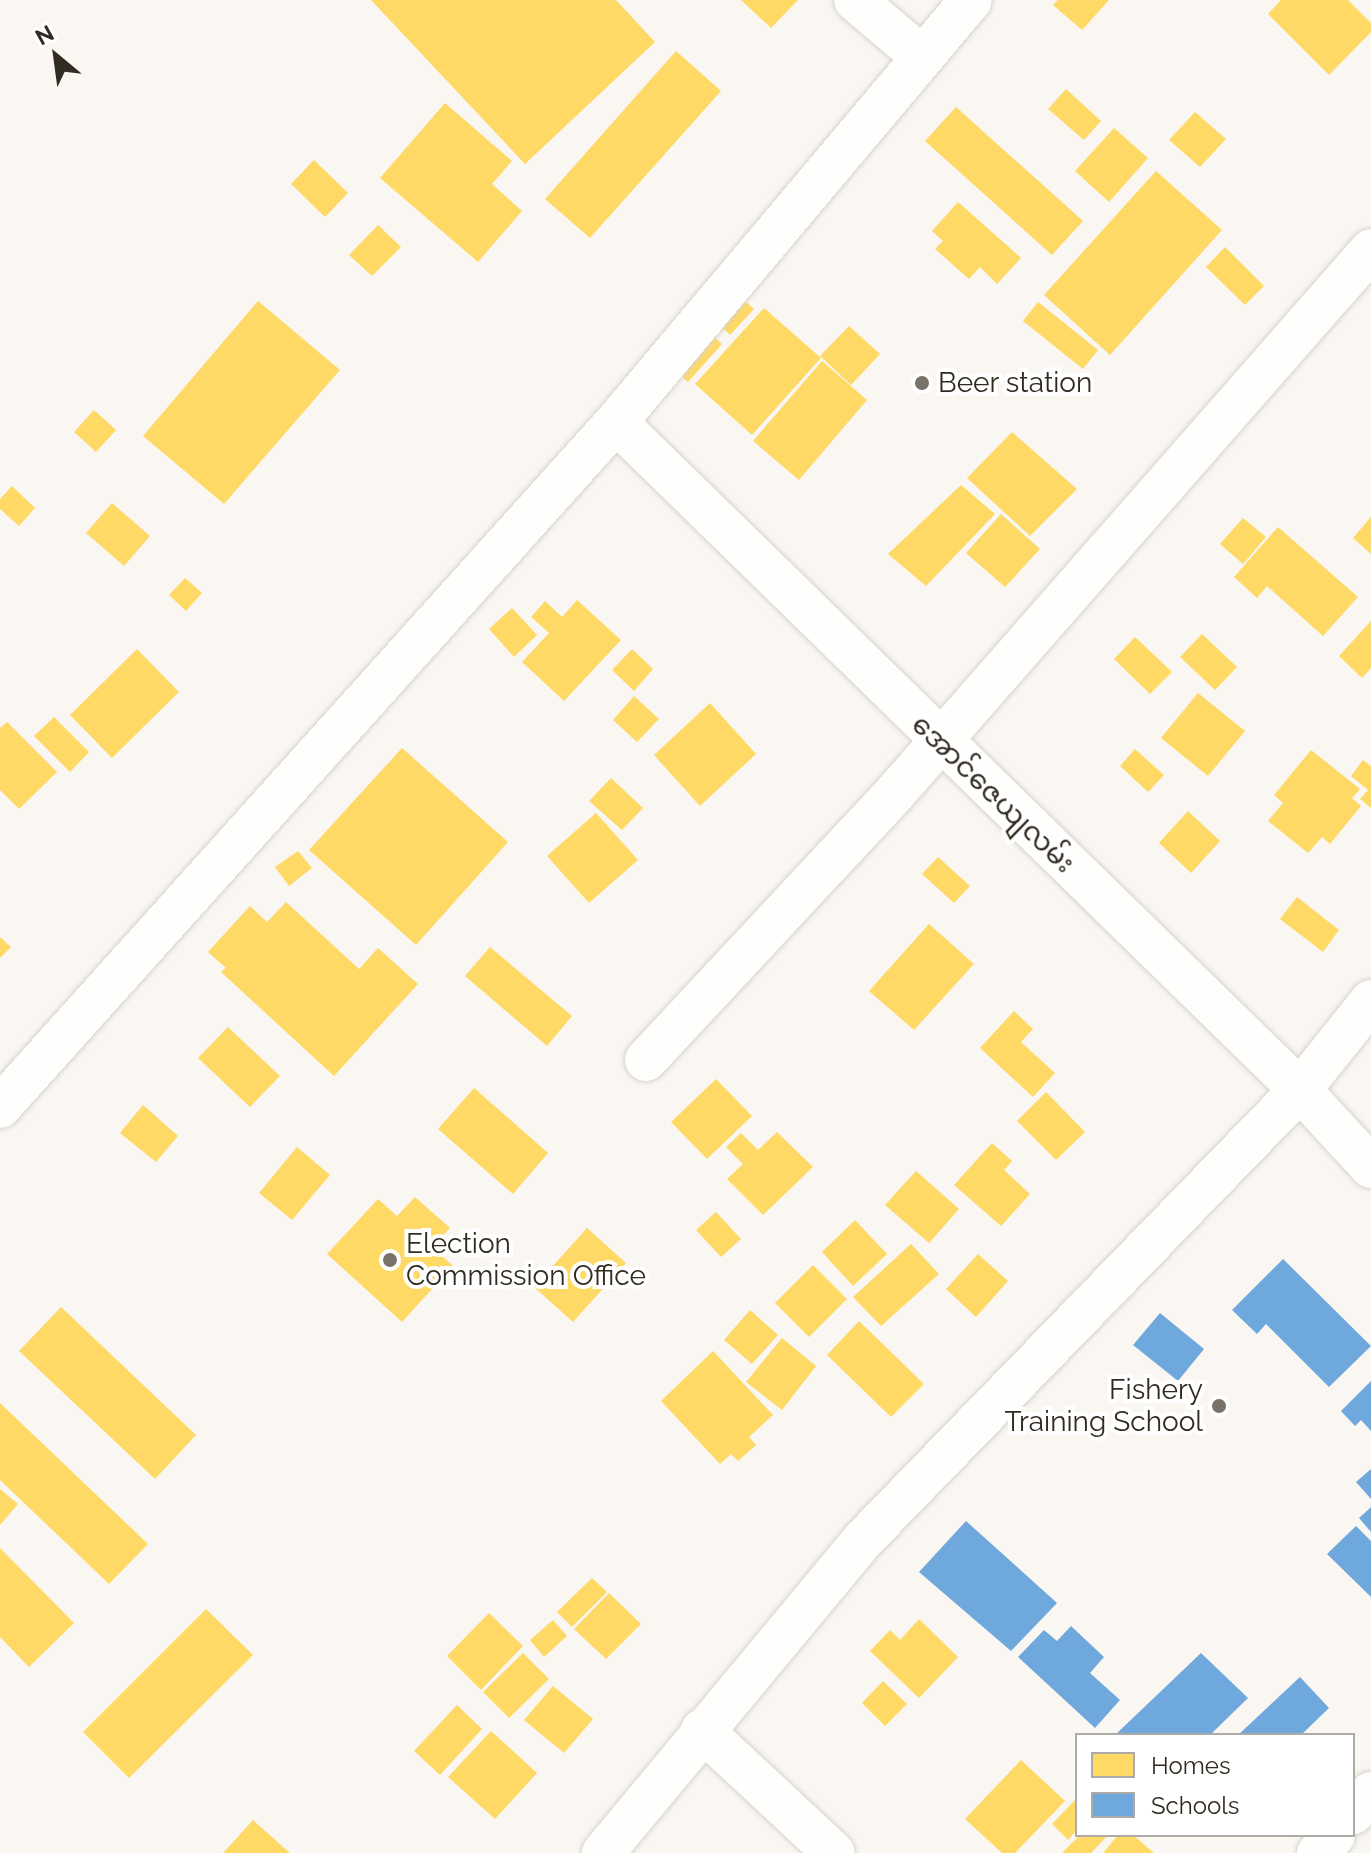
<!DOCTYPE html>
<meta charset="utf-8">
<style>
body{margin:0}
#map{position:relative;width:1371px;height:1853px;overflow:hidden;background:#faf6f2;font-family:Raleway,"Noto Sans Myanmar",sans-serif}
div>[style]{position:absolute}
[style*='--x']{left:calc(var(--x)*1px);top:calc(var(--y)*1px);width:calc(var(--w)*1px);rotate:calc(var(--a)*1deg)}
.homes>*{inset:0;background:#ffd966}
.schools>*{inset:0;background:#6fa8dc}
.roads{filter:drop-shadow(0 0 2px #d7d3cc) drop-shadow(0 0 2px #d7d3cc)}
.minor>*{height:42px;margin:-21px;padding:0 21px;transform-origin:21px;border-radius:21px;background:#fefefd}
.dots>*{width:22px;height:22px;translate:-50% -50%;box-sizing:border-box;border:4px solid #fff;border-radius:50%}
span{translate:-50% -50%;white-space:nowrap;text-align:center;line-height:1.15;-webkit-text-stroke:8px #fff;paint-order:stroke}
.poi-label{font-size:28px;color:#322b22}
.left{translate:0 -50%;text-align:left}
.right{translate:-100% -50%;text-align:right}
.street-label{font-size:28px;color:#322b22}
.legend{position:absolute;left:1075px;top:1733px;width:280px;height:104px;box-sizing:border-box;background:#fff;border:2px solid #adaaa7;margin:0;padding:10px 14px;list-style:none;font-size:24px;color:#322b22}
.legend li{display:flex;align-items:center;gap:16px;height:40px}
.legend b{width:40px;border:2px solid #adaaa7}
.north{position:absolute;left:16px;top:16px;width:80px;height:80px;-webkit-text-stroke:6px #fff;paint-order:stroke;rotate:331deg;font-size:22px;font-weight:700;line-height:32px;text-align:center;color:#322b22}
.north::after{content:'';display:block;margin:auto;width:28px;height:36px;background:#322b22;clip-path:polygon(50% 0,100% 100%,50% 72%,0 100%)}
</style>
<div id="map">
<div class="homes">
<div style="clip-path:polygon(371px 0,616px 0,655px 42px,525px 164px)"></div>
<div style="clip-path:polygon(741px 0,798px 0,771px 28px)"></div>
<div style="clip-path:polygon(1058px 0,1109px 0,1082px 30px,1053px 5px)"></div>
<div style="clip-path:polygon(1281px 0,1348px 0,1371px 23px,1371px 32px,1329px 75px,1268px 14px)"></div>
<div style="clip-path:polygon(676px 51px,721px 91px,590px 238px,545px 199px)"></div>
<div style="clip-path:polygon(1066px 89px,1101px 121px,1084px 140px,1048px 109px)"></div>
<div style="clip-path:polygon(445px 103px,512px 161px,492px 184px,522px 211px,478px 262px,380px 178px)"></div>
<div style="clip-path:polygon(956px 107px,1083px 221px,1052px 255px,925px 141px)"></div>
<div style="clip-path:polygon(1195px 112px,1226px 139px,1200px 167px,1169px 140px)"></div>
<div style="clip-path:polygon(1114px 128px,1148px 158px,1109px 202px,1075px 171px)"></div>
<div style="clip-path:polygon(314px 160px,348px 193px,325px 217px,291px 184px)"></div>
<div style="clip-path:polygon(1156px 171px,1222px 230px,1110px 355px,1044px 295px)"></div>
<div style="clip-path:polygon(958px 202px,1021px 258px,997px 284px,980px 267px,969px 279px,935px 249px,943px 241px,932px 231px)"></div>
<div style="clip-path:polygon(378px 225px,401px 247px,372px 276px,349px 255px)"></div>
<div style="clip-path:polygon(1225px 247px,1264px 286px,1245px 305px,1206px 267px)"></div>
<div style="clip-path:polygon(737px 294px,754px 309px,730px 335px,714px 320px)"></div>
<div style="clip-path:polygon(258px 301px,340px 370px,224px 504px,143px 436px)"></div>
<div style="clip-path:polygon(1038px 302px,1098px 350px,1083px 369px,1023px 321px)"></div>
<div style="clip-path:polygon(764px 308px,821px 358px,752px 435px,695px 384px)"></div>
<div style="clip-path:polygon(849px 326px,880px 354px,851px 385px,820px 356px)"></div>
<div style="clip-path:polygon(706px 329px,722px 344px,688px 382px,671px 367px)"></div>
<div style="clip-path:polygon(822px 361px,867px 400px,799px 480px,753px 441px)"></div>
<div style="clip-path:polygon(94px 410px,116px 430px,96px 452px,74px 432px)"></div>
<div style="clip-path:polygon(1012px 432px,1077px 489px,1030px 536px,967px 478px)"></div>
<div style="clip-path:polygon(961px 485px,995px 514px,926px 586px,888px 554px)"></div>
<div style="clip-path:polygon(12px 486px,35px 508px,19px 526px,0 509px,0 499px)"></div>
<div style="clip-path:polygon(112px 503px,150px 536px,124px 566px,86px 533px)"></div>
<div style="clip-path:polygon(1001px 514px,1040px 549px,1005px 587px,966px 553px)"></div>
<div style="clip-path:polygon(1371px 517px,1371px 554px,1353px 538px)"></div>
<div style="clip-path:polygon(1243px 518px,1266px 537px,1243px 564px,1220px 544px)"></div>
<div style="clip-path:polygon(1278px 527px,1358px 597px,1323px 636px,1267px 586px,1257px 598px,1234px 577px)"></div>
<div style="clip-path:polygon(185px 578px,202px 593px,186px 611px,169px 595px)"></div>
<div style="clip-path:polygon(577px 600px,621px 640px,564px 701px,522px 662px,549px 633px,531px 617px,545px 601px,562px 617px)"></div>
<div style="clip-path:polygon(512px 608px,537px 635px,514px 657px,489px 629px)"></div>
<div style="clip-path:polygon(1371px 621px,1371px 668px,1362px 678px,1339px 656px)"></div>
<div style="clip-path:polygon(1202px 634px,1237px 667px,1215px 690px,1180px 657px)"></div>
<div style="clip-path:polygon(1135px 637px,1172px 672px,1150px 694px,1114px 659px)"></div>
<div style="clip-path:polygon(137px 649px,179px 692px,112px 758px,70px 715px)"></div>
<div style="clip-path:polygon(632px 649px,653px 669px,634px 691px,612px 670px)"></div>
<div style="clip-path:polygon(1198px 693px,1245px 731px,1208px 776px,1161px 738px)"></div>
<div style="clip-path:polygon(634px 696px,659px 719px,637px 742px,613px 720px)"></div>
<div style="clip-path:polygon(710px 703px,756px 754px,700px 806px,654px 755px)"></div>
<div style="clip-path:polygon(54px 717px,89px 752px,70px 772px,34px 736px)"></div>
<div style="clip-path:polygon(7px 722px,57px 772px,19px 809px,0 790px,0 728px)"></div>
<div style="clip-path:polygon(402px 748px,508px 842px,416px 945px,309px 850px)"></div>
<div style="clip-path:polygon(1135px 749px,1164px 775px,1148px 792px,1120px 766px)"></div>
<div style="clip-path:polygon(1311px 750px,1360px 789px,1352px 798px,1361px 806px,1330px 844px,1322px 837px,1308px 853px,1268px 821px,1283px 803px,1274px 795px)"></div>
<div style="clip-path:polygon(1363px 760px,1371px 766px,1371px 808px,1360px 799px,1368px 790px,1351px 776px)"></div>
<div style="clip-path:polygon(611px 778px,643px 808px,622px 830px,589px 801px)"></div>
<div style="clip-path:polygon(1188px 811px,1220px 841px,1191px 873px,1159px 843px)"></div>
<div style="clip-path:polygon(596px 813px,638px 860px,589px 903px,547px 856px)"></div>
<div style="clip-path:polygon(298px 851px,312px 868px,289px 886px,275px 867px)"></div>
<div style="clip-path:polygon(938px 857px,970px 886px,954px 903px,922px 874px)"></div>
<div style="clip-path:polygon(1297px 897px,1339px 930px,1323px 952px,1280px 919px)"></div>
<div style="clip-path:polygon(286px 902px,359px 969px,378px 948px,418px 984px,334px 1076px,221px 972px,226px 968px,208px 952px,250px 906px,267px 922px)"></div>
<div style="clip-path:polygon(929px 924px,974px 964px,914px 1030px,869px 991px)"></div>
<div style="clip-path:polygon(0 937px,11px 947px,0 958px)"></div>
<div style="clip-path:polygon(490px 947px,572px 1016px,547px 1046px,465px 976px)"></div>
<div style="clip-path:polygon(1014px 1011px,1033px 1029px,1021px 1042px,1055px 1073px,1033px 1097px,980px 1048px)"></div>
<div style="clip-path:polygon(228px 1027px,280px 1076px,250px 1107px,198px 1058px)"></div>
<div style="clip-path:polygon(716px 1079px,752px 1116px,707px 1159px,671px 1122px)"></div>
<div style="clip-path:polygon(474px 1088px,548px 1153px,513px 1194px,438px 1129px)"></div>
<div style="clip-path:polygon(1046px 1092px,1085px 1132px,1056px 1160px,1017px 1121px)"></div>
<div style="clip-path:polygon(143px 1105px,178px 1136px,156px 1162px,120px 1133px)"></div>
<div style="clip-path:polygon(777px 1132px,813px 1167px,763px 1215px,727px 1179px,743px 1164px,726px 1147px,741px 1133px,758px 1150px)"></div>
<div style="clip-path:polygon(992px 1143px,1012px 1161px,1004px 1170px,1030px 1194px,1001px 1226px,954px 1185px)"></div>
<div style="clip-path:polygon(297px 1147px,330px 1175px,292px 1220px,259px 1193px)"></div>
<div style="clip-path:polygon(916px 1171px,959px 1209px,929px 1243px,885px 1205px)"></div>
<div style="clip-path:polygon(415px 1197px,450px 1228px,432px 1247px,453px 1266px,402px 1322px,327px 1254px,378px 1199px,397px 1216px)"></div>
<div style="clip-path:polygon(716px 1212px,741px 1239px,721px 1257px,696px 1230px)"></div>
<div style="clip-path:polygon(855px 1220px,887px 1254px,853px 1286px,822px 1252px)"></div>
<div style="clip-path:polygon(587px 1228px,626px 1263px,573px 1322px,534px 1287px)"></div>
<div style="clip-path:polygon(911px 1244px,939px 1274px,881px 1326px,853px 1297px)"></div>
<div style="clip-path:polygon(978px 1254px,1008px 1281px,976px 1317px,946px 1289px)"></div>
<div style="clip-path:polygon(813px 1265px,847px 1299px,809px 1337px,775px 1303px)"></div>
<div style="clip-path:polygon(61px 1307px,196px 1435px,155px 1479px,19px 1351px)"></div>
<div style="clip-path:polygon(750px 1310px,778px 1335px,752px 1364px,724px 1340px)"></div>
<div style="clip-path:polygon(859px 1321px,924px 1384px,891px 1417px,827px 1355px)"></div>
<div style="clip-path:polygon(782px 1338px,816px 1366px,782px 1410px,746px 1382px)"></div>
<div style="clip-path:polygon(713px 1351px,773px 1415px,749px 1437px,756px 1445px,738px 1461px,731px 1454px,720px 1464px,661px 1401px)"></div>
<div style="clip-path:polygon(0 1403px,148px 1544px,109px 1584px,0 1480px)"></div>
<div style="clip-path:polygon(0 1489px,18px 1504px,0 1525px)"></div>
<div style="clip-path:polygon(0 1548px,74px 1623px,29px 1667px,0 1637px)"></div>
<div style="clip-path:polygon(592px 1578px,607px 1592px,572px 1627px,557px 1612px)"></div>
<div style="clip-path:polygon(609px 1593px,641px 1624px,606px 1659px,574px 1629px)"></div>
<div style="clip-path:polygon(206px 1609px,253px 1655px,129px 1778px,83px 1732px)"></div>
<div style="clip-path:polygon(489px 1613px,523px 1646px,481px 1690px,447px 1656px)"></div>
<div style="clip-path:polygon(919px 1619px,958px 1657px,919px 1698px,870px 1651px,890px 1630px,900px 1640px)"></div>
<div style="clip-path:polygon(553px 1620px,567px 1636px,544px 1657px,530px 1640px)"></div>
<div style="clip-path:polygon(523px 1653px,549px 1679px,509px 1718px,483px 1692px)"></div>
<div style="clip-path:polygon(883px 1681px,907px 1704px,885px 1726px,862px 1703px)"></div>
<div style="clip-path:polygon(553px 1686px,593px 1719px,564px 1753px,524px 1720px)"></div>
<div style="clip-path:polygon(457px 1705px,482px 1729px,440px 1775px,414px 1751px)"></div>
<div style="clip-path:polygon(491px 1731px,537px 1773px,495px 1819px,448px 1777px)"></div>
<div style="clip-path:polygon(1021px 1760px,1065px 1801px,1015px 1853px,1002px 1853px,965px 1819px)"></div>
<div style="clip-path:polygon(1077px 1798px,1077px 1830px,1068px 1840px,1052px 1824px)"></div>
<div style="clip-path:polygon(253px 1820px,290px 1853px,223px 1853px)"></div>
<div style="clip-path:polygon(1080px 1835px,1108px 1835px,1091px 1853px,1062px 1853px)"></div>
<div style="clip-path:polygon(1118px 1835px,1133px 1835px,1154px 1853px,1103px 1853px)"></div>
</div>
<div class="schools">
<div style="clip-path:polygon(1283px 1259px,1371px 1346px,1329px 1387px,1266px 1324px,1257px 1334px,1232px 1310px)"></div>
<div style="clip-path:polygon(1160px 1313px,1204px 1349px,1178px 1381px,1133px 1345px)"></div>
<div style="clip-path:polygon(1371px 1381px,1371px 1431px,1361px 1420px,1355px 1426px,1341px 1411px)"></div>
<div style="clip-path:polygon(1371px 1469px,1371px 1499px,1356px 1482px)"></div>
<div style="clip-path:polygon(1371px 1507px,1371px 1532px,1359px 1518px)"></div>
<div style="clip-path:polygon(966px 1521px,1057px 1603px,1011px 1651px,919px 1572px)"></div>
<div style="clip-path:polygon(1356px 1526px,1371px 1541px,1371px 1597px,1327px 1554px)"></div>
<div style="clip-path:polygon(1071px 1626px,1104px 1657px,1090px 1673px,1120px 1700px,1095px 1728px,1018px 1657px,1044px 1630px,1057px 1641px)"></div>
<div style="clip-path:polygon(1201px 1653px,1248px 1698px,1210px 1735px,1115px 1735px)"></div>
<div style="clip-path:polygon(1300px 1677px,1329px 1708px,1301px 1735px,1238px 1735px)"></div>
</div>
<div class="roads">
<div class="minor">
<div style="--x:855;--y:0;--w:87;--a:40.3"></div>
<div style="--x:616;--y:422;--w:956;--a:44.32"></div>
<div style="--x:1300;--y:1090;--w:105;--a:47.3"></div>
<div style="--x:646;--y:1060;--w:365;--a:-47"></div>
<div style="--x:895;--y:793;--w:722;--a:-48.76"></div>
<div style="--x:0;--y:1107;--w:921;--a:-48.04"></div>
<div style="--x:616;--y:422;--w:551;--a:-49.93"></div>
<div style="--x:702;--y:1730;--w:180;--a:43"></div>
<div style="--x:1353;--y:1813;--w:27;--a:-48"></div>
<div style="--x:603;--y:1853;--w:407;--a:-50.3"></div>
<div style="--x:863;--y:1540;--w:627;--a:-45.84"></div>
<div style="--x:1300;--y:1090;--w:114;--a:-51.4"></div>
<div style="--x:1318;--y:1853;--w:24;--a:-48"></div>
</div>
</div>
<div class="dots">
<div style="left:922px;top:383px;background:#78726b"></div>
<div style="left:390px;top:1260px;background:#78726b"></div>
<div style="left:1219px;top:1406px;background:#78726b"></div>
</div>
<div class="poi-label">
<span class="left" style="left:938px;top:383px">Beer station</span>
<span class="left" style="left:406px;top:1260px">Election<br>Commission Office</span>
<span class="right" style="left:1203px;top:1406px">Fishery<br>Training School</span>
</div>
<div class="street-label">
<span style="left:993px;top:794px;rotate:44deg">အောင်ဇေယျလမ်း</span>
</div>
<ul class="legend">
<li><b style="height:22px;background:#ffd966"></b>Homes</li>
<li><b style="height:22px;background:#6fa8dc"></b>Schools</li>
</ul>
<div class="north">N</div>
</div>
